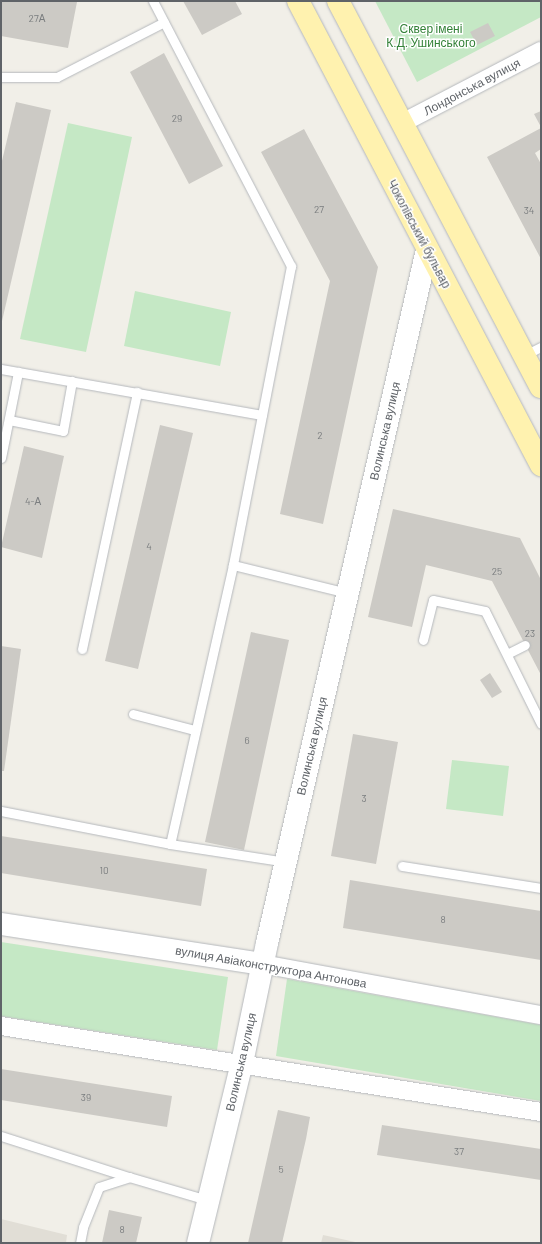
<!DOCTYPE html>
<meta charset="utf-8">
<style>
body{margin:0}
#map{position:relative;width:542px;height:1244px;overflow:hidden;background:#f1efe8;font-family:Barlow,sans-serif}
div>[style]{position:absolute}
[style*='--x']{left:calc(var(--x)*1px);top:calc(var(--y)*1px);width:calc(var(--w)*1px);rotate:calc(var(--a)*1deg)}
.education>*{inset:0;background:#e1ded6}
.green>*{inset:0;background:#c5e8c5}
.building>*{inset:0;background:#cccac5}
.roads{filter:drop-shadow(0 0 1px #b5b8bc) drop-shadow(0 0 1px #b5b8bc)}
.service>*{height:9px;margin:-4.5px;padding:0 4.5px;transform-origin:4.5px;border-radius:4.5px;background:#fff}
.minor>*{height:18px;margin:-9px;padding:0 9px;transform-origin:9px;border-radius:9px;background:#fff}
.tertiary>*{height:22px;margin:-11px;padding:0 11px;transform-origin:11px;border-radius:11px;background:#fff}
.primary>*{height:22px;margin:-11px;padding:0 11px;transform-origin:11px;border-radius:11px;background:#fff2af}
span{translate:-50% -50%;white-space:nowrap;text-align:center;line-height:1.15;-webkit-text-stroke:3px #fff;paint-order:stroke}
.number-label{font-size:10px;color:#7a7d7f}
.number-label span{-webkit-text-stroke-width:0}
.park-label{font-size:12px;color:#348238}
.street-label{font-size:12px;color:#5f6368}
.frame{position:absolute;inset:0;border:2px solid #5f6368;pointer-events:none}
</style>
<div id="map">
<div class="education">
<div style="clip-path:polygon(1px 1219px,67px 1235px,66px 1243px,1px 1243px)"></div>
<div style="clip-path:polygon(323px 1235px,360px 1243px,321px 1243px)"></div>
</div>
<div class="green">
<div style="clip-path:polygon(375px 1px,541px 1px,541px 17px,417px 82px)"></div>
<div style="clip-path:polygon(68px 123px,132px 137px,86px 352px,20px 339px)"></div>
<div style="clip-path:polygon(135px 291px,231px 312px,220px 366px,124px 346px)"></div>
<div style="clip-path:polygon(452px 760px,509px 766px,503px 816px,446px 809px)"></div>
<div style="clip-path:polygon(1px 942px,228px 977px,217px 1050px,1px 1016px)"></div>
<div style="clip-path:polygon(287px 979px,541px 1025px,541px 1101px,276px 1056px)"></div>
</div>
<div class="building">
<div style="clip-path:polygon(1px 1px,77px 2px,68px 48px,1px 36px)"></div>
<div style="clip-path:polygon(183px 1px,235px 1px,242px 14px,202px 35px)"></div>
<div style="clip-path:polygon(488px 23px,495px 36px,477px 45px,470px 32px)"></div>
<div style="clip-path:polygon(164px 53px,223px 166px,189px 184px,130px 72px)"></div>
<div style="clip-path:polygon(16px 102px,51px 110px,2px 321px,1px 165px)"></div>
<div style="clip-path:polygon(541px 111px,541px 127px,534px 114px)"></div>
<div style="clip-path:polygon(541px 128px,541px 149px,535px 153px,541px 164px,541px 259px,487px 157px)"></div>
<div style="clip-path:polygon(304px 129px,378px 267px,323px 524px,280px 514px,330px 281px,261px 152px)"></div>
<div style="clip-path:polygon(160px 425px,193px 433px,138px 669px,105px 661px)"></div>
<div style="clip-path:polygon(24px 446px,64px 456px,42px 558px,1px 547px)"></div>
<div style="clip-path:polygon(393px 509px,520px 538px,541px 580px,541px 675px,492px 581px,426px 565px,412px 627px,368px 617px)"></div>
<div style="clip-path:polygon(251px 632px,289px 640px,244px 850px,205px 842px)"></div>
<div style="clip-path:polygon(1px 646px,21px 649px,4px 771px,1px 771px)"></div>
<div style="clip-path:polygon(490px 673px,502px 692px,492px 698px,480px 680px)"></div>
<div style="clip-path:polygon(353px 734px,398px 742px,376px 864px,331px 856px)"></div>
<div style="clip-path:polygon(1px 836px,207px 869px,201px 906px,1px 873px)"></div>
<div style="clip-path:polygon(350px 880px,541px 911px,541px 960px,343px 928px)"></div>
<div style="clip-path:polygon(1px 1069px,172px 1096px,167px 1127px,1px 1100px)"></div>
<div style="clip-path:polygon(278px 1110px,310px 1117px,306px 1139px,282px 1243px,248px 1243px)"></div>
<div style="clip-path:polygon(382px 1125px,541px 1149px,541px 1180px,377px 1155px)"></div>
<div style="clip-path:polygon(109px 1210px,142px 1217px,136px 1243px,102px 1243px)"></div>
</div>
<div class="roads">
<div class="service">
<div style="--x:153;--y:1;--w:299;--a:62.5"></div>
<div style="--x:291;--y:266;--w:305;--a:101"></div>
<div style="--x:233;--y:565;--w:286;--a:102.7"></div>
<div style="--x:1;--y:77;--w:56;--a:0"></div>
<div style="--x:57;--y:77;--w:120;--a:-27.2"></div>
<div style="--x:525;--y:355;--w:18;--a:-27"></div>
<div style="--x:1;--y:369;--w:265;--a:10"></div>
<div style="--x:9;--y:420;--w:55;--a:11.5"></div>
<div style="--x:63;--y:431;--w:51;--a:-79.8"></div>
<div style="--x:1;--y:458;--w:88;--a:-78.8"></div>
<div style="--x:233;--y:565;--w:117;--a:13.8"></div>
<div style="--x:423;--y:640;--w:41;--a:-76"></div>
<div style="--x:433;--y:600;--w:53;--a:11.9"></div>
<div style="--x:485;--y:611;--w:126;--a:63.6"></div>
<div style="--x:82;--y:649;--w:263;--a:-77.9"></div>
<div style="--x:507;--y:654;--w:20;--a:-27"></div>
<div style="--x:133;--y:714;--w:64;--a:14.5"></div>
<div style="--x:1;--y:811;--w:172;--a:11"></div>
<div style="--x:170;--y:844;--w:117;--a:8.8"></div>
<div style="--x:402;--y:866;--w:141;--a:9"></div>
<div style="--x:1;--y:1136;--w:134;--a:17.8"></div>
<div style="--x:80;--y:1243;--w:16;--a:-79"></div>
<div style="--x:83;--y:1227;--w:43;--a:-68.2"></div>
<div style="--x:99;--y:1187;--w:32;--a:-18"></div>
<div style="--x:129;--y:1177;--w:81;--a:16.4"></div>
</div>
<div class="minor">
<div style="--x:402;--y:123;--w:157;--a:-27.4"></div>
<div style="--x:262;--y:964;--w:284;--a:10.4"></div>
<div style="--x:1;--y:1026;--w:547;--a:9.05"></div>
</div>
<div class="tertiary">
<div style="--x:1;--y:924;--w:264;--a:8.7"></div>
<div style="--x:198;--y:1243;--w:185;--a:-76.3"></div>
<div style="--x:242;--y:1063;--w:123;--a:-78.2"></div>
<div style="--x:267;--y:943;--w:711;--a:-77"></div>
</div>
<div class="primary">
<div style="--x:298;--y:1;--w:524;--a:62.36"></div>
<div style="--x:338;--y:1;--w:436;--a:62.3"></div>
</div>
</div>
<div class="number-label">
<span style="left:37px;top:19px">27А</span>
<span style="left:177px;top:119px">29</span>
<span style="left:319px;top:210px">27</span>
<span style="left:529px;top:211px">34</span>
<span style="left:320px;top:436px">2</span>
<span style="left:33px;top:502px">4-А</span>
<span style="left:149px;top:547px">4</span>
<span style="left:497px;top:572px">25</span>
<span style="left:530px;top:634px">23</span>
<span style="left:247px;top:741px">6</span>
<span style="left:364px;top:799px">3</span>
<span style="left:104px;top:871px">10</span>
<span style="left:443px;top:920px">8</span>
<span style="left:86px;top:1098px">39</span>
<span style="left:459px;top:1152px">37</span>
<span style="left:281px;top:1170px">5</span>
<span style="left:122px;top:1230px">8</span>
</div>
<div class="park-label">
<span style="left:431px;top:36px">Сквер імені<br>К.Д. Ушинського</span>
</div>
<div class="street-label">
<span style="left:472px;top:87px;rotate:-28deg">Лондонська вулиця</span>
<span style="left:419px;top:234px;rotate:62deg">Чоколівський бульвар</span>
<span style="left:385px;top:431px;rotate:-77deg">Волинська вулиця</span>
<span style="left:312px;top:746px;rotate:-77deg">Волинська вулиця</span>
<span style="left:271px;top:967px;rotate:10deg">вулиця Авіаконструктора Антонова</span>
<span style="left:241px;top:1062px;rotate:-77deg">Волинська вулиця</span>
</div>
<div class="frame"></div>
</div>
